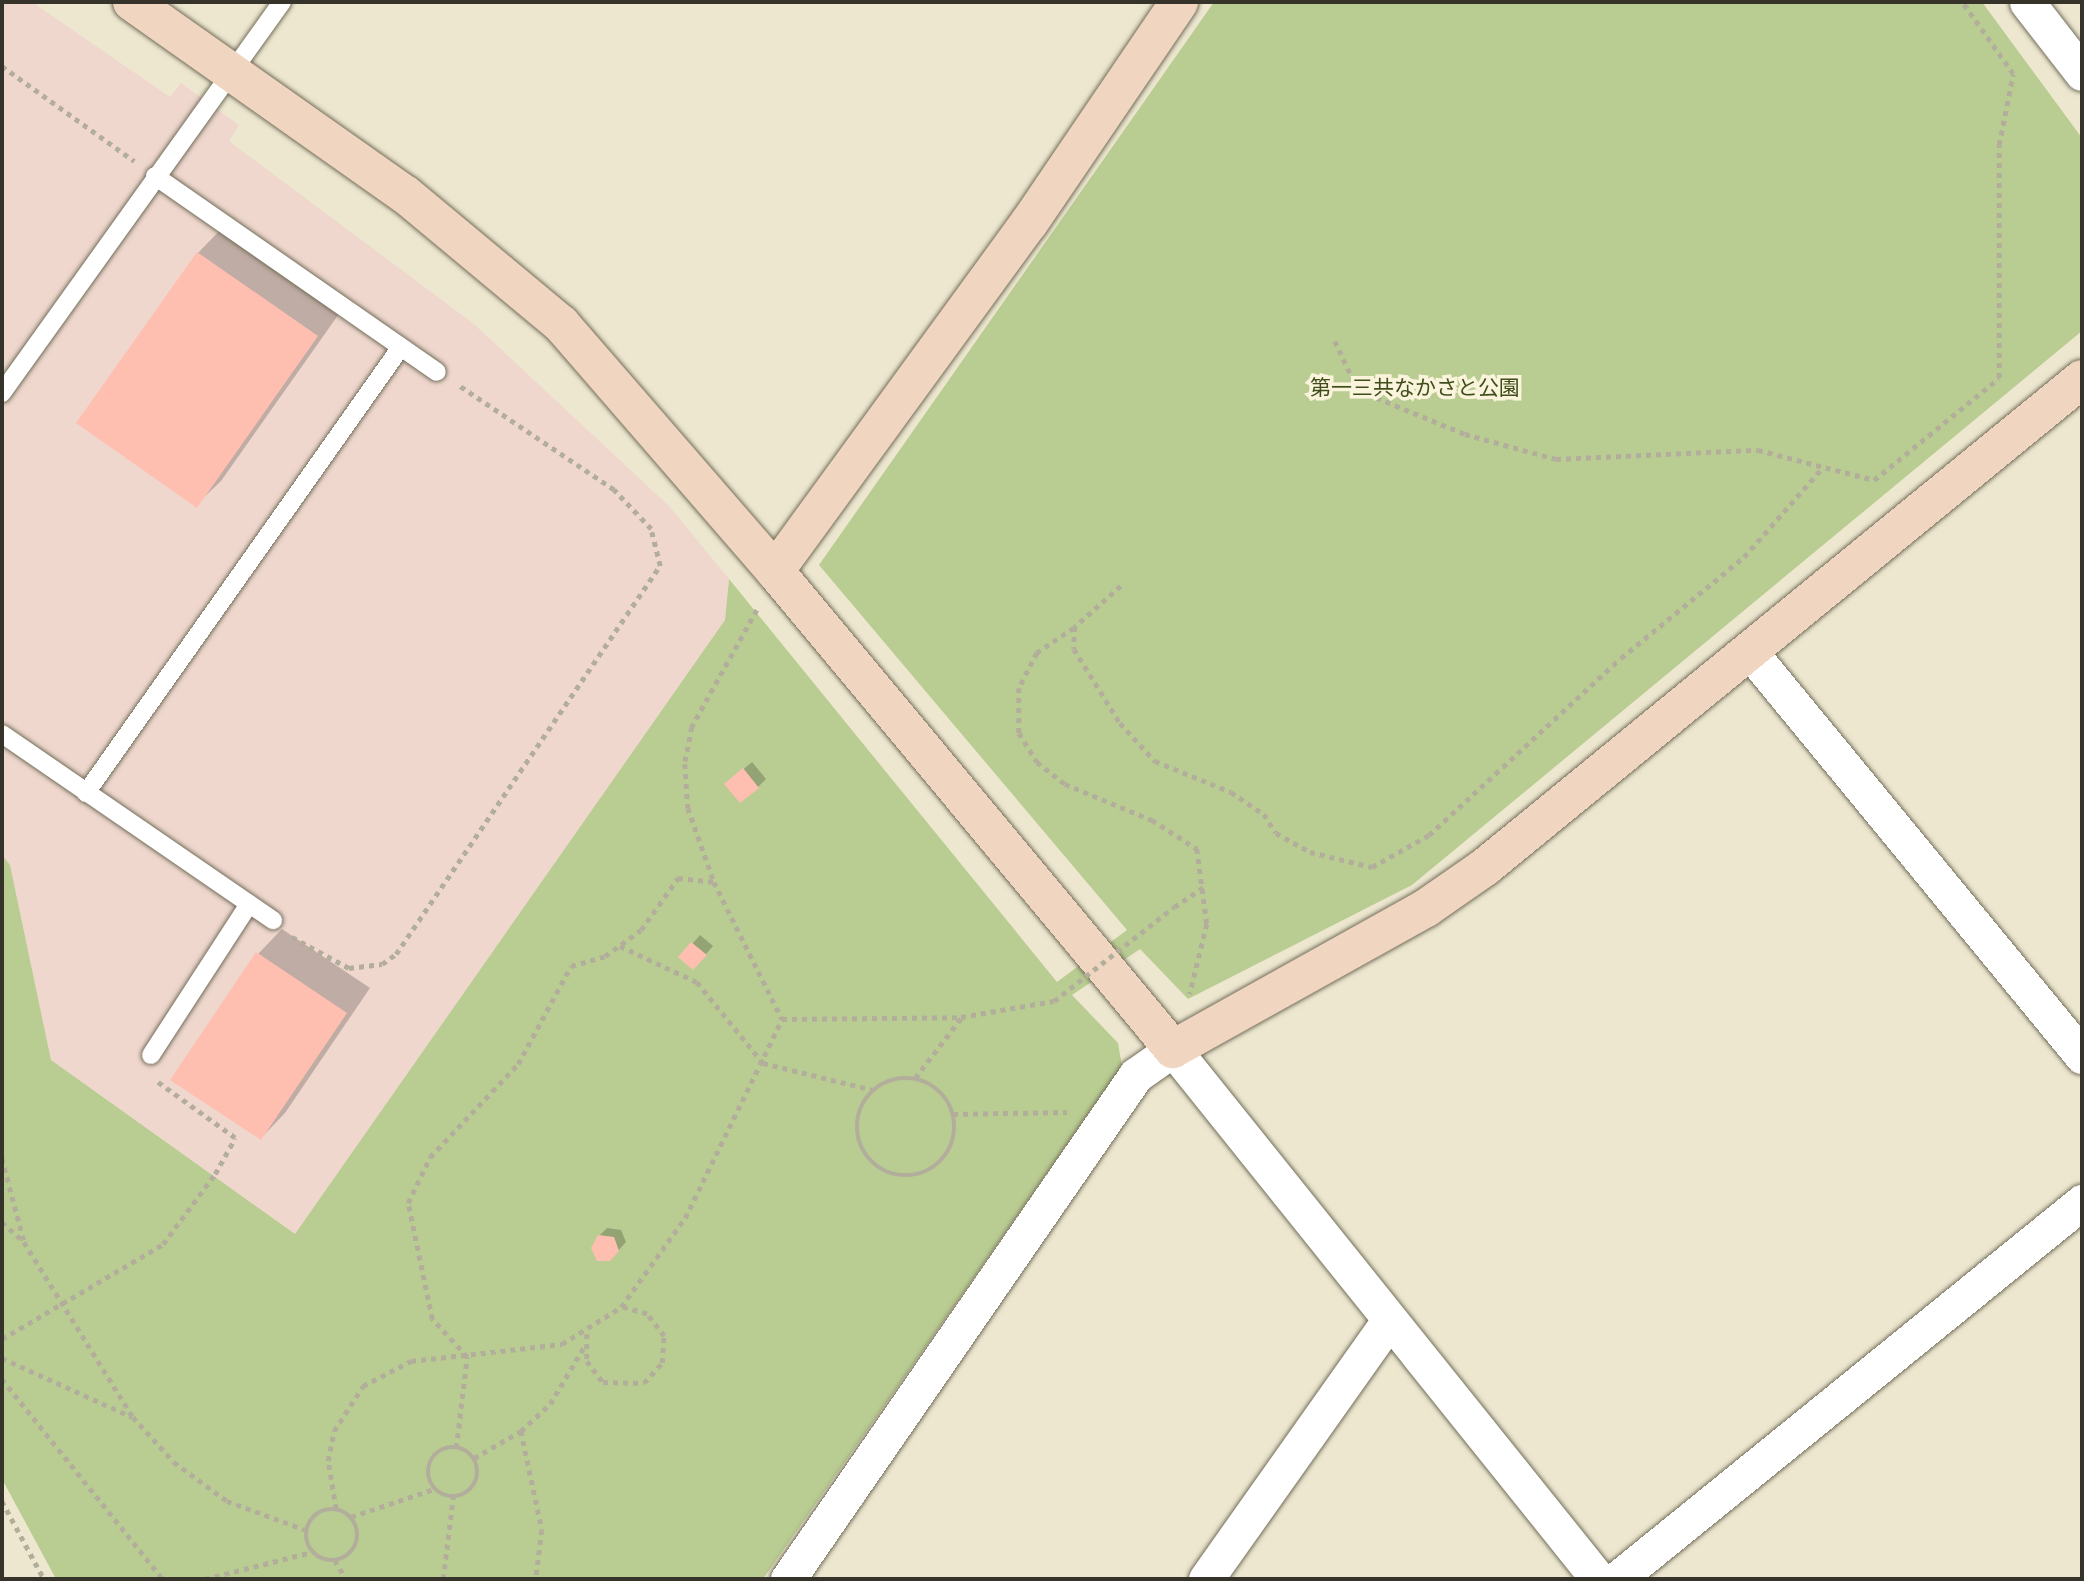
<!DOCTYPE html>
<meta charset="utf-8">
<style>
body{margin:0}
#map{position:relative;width:2084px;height:1581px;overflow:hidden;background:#ede7d0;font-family:"Noto Sans","Noto Sans JP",sans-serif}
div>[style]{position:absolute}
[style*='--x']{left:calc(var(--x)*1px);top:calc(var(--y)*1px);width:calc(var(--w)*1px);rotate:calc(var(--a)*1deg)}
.industrial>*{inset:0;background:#efd7ce}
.green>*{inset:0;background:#b9cc92}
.shadow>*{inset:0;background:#0003}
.building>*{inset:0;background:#ffbfb0}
.path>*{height:4.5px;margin-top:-2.25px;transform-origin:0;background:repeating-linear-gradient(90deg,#b3ae9c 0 5px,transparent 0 10px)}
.path>.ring{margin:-2.25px;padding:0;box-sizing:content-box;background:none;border:4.5px solid #b3ae9c;border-radius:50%}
.roads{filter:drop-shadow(0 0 2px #736e5a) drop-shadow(0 0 2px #736e5a)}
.lane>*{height:18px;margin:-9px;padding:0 9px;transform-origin:9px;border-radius:9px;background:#fff}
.street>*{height:35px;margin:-17.5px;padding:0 17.5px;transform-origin:17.5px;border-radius:17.5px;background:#fff}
.secondary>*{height:38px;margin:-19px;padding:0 19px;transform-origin:19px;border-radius:19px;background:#f0d5c0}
.path-bridge>*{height:4.5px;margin-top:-2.25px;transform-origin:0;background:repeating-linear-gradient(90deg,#b3ae9c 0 5px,transparent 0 10px)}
span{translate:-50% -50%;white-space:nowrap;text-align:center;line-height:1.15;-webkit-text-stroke:7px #faf4dd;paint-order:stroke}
.park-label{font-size:21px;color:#3f4d1b}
.frame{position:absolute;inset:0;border:4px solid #35332a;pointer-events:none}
</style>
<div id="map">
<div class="industrial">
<div style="clip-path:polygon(2px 2px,32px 2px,170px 97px,181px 83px,239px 125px,229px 141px,474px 324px,669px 506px,729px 579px,725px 620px,295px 1234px,51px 1060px,10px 865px,2px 855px)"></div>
</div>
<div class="green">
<div style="clip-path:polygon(1214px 2px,1982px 2px,2082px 138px,2082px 331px,1412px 885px,1188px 999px,1140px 949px,1072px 995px,1118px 1043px,1122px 1066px,763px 1579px,56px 1579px,2px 1479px,2px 855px,10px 865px,51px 1060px,295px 1234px,725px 620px,729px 579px,1057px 982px,1127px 930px,819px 565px)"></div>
</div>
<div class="shadow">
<div style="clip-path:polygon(222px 228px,341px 311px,221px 481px,196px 505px,198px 253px)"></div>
<div style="clip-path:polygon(752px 762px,766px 779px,758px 787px,734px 777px)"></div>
<div style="clip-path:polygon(282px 929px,370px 988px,285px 1113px,261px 1138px,258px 954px)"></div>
<div style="clip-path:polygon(700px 935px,713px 946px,701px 960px,681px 957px)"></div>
<div style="clip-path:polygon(607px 1228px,621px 1230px,626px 1242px,618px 1251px,599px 1236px)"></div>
</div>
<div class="building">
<div style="clip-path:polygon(197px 252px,318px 336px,197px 508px,76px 423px)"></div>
<div style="clip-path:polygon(743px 768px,759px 788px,740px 803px,724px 784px)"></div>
<div style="clip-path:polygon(691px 942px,707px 955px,693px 970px,678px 957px)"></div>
<div style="clip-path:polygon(256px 952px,347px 1013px,261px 1140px,170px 1080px)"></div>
<div style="clip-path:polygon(598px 1235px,614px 1237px,619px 1251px,610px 1261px,597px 1261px,591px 1248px)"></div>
</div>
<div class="path">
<div style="--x:2;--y:66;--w:163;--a:35.7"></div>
<div style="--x:1335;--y:341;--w:54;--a:64.9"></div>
<div style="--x:1358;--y:390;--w:116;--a:22.4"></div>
<div style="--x:1465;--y:434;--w:94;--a:15.4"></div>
<div style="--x:1556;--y:459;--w:202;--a:-2.6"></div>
<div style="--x:1758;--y:450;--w:120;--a:14.5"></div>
<div style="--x:1874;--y:480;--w:161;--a:-39.2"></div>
<div style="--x:1999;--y:378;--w:233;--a:-90"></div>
<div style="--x:1999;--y:145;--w:72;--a:-78.8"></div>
<div style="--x:2013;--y:74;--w:88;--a:-125.3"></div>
<div style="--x:1121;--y:586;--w:62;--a:138.3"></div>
<div style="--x:1075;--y:627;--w:22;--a:93"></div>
<div style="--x:1074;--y:649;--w:87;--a:58.1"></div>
<div style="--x:1120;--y:723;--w:52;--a:47.4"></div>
<div style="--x:1155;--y:761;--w:82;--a:22.2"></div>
<div style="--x:1231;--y:792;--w:40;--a:34"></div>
<div style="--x:1264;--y:814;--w:22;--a:58"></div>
<div style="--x:1276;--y:833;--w:39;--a:29"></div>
<div style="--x:1310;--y:852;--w:64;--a:13.6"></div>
<div style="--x:1372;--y:867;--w:65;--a:-29.3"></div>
<div style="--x:1429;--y:835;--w:261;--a:-42.7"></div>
<div style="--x:1621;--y:658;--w:159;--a:-39.4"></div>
<div style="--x:1744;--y:557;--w:120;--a:-48.7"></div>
<div style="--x:757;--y:610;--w:134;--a:119.1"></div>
<div style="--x:692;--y:727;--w:38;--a:101"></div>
<div style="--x:685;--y:764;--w:44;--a:86.1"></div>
<div style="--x:688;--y:808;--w:78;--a:70.6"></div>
<div style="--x:714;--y:882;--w:153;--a:63.6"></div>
<div style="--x:782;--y:1019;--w:179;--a:-0.6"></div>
<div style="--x:961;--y:1017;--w:94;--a:-9.8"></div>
<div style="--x:1074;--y:628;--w:45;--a:146"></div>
<div style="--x:1037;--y:653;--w:39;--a:117"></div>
<div style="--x:1019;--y:688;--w:45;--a:90"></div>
<div style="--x:1019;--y:733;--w:34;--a:58"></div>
<div style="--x:1037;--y:762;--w:36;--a:38"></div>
<div style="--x:1065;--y:784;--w:94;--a:22.5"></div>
<div style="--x:1152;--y:820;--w:54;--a:32.8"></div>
<div style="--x:1197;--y:849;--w:76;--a:82.4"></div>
<div style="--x:1207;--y:924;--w:72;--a:103.7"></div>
<div style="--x:1174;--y:907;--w:36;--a:-34"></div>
<div style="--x:292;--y:937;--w:65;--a:28.5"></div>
<div style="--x:349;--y:968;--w:33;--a:-7"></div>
<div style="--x:382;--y:964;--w:17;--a:-36"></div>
<div style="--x:396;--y:954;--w:469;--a:-55.8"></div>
<div style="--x:660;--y:566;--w:38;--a:-104"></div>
<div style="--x:651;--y:529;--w:54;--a:-133.5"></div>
<div style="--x:614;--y:490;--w:188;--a:-146.1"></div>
<div style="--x:620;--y:946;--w:85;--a:25.1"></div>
<div style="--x:697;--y:982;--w:104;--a:50.8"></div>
<div style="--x:763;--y:1063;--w:113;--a:13.8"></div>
<div style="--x:915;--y:1078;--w:76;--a:-52.5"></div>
<div class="ring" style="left:857px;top:1078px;width:93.5px;height:93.5px"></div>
<div style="--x:953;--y:1114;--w:114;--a:-1"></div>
<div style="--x:2;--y:1158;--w:86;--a:75.2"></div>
<div style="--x:2;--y:1222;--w:30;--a:42"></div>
<div style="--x:24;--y:1242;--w:206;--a:58.1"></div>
<div style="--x:133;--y:1417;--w:61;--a:47.7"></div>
<div style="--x:174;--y:1462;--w:66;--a:36.3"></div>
<div style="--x:227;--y:1501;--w:84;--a:20.2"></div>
<div style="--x:587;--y:1334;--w:27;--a:90"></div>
<div style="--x:587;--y:1361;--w:26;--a:53"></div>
<div style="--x:603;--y:1382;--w:41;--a:1.4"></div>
<div style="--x:644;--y:1383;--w:27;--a:-48"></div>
<div style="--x:662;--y:1363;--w:27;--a:-86"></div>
<div style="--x:664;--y:1336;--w:28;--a:-128"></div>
<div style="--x:647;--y:1314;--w:26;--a:-164"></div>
<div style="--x:2;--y:1339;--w:187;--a:-30.5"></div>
<div style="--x:163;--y:1244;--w:87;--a:-53.4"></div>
<div style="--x:215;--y:1174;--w:41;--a:-60.9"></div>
<div style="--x:235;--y:1138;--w:97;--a:-144.2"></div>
<div style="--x:2;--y:1358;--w:143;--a:24.4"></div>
<div style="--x:2;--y:1379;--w:257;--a:51.2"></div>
<div style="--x:521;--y:1431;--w:101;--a:78"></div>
<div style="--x:542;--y:1530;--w:49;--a:97"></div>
<div class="ring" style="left:428px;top:1447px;width:45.5px;height:45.5px"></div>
<div style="--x:456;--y:1448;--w:92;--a:-83.1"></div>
<div style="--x:467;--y:1357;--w:52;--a:-132.6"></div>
<div style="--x:432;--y:1319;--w:118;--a:-101.7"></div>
<div style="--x:408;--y:1203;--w:51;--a:-64.4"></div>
<div style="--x:430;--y:1157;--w:128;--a:-46.6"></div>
<div style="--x:518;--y:1064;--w:111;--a:-61.6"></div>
<div style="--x:571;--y:966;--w:35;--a:-16"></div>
<div style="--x:605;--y:956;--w:44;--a:-35.8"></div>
<div style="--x:641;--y:930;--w:64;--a:-54.6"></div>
<div style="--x:678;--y:878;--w:36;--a:6"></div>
<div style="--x:474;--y:1458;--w:54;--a:-29.9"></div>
<div style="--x:521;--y:1431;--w:40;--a:-43"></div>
<div style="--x:550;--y:1404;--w:66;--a:-59.2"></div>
<div style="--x:2;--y:1501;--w:89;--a:61.7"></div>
<div style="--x:336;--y:1509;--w:49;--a:-99.5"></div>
<div style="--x:328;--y:1461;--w:31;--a:-79"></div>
<div style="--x:334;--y:1431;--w:54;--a:-57.2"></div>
<div style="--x:363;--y:1386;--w:54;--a:-27.5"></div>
<div style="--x:411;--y:1361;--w:152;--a:-6.4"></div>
<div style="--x:562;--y:1344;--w:70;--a:-32.1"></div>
<div style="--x:621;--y:1307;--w:110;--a:-54.3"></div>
<div style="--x:685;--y:1218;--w:221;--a:-64"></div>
<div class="ring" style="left:306px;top:1509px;width:47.5px;height:47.5px"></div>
<div style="--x:351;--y:1517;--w:88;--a:-18.6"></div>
<div style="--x:335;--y:1560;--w:22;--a:60"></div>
<div style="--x:205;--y:1579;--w:110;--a:-14.2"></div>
<div style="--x:443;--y:1579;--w:83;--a:-83"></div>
</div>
<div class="roads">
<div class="lane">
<div style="--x:155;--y:176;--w:343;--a:34.8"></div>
<div style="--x:2;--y:393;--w:481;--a:-54.4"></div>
<div style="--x:2;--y:734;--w:329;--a:34.5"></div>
<div style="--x:86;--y:793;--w:546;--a:-54.77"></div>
<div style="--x:151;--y:1055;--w:180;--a:-57"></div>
</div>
<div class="street">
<div style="--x:2027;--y:2;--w:90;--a:52.2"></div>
<div style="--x:1751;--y:653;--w:522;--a:50.6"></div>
<div style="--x:788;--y:1579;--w:612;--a:-55.38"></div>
<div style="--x:1136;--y:1075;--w:45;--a:-35.1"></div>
<div style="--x:1173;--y:1049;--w:679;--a:51.27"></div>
<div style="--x:1206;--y:1579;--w:315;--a:-54.7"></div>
<div style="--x:1617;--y:1579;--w:599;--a:-39.03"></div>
</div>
<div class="secondary">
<div style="--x:132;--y:2;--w:335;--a:35.2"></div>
<div style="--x:406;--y:195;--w:202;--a:39.8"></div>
<div style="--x:561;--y:324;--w:327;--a:49.1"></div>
<div style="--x:775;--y:571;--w:622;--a:50.22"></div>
<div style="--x:1173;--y:1049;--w:290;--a:-29.1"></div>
<div style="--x:1426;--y:908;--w:72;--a:-34.8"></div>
<div style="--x:1485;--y:867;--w:771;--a:-39.26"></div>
<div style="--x:775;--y:571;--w:431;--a:-53.9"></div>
<div style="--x:1029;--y:223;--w:267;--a:-55.8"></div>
</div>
</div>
<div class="path-bridge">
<div style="--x:1054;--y:1001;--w:152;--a:-38.1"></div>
</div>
<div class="park-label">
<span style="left:1415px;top:387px">第一三共なかさと公園</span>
</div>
<div class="frame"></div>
</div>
